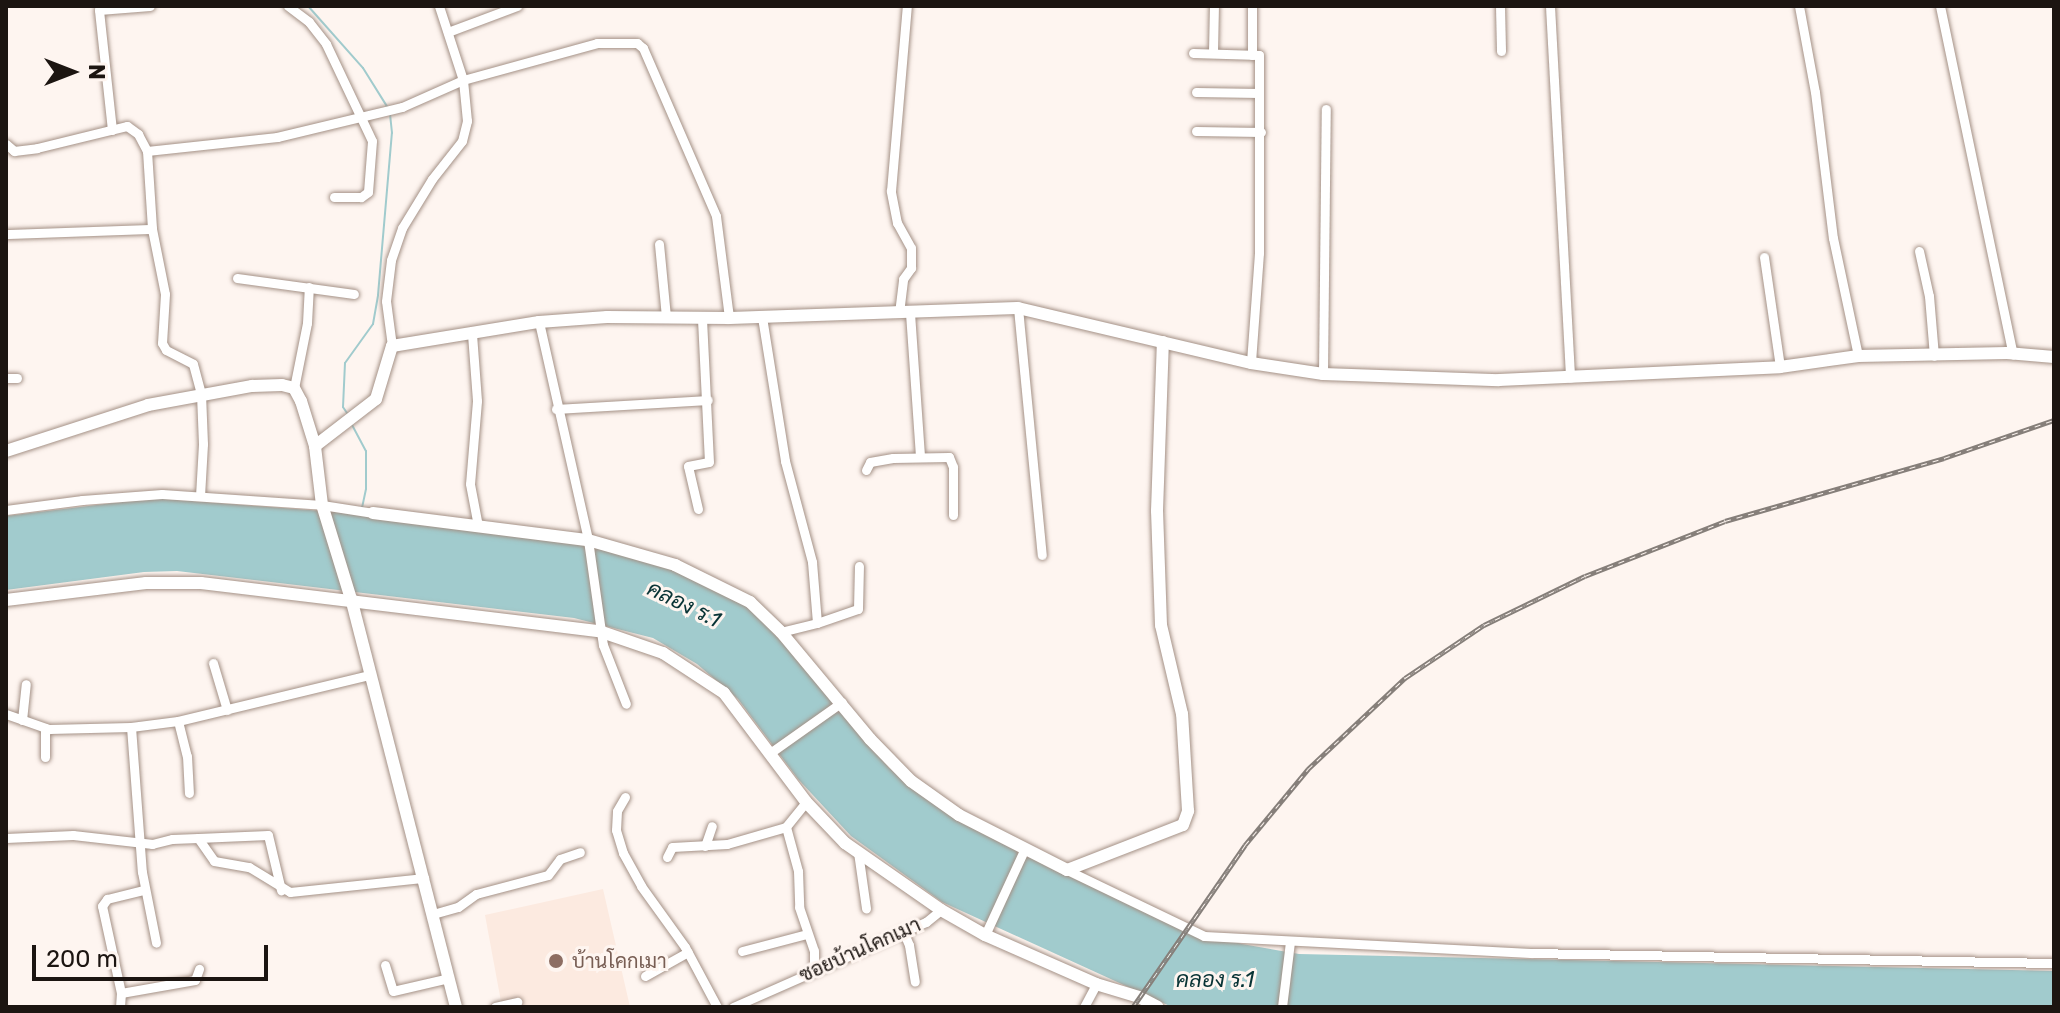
<!DOCTYPE html>
<meta charset="utf-8">
<style>
body{margin:0}
#map{position:relative;width:2060px;height:1013px;overflow:hidden;background:#fef5f0;font-family:Rubik,Sarabun,sans-serif}
div>[style]{position:absolute}
[style*='--x']{left:calc(var(--x)*1px);top:calc(var(--y)*1px);width:calc(var(--w)*1px);rotate:calc(var(--a)*1deg)}
.built>*{inset:0;background:#fceae0}
.water>*{inset:0;background:#a1cbcd}
.stream>*{height:2px;margin:-1px;padding:0 1px;transform-origin:1px;border-radius:1px;background:#a1cbcd}
.roads{filter:drop-shadow(0 0 2px #a49186) drop-shadow(0 0 2px #a49186)}
.minor>*{height:9px;margin:-4.5px;padding:0 4.5px;transform-origin:4.5px;border-radius:4.5px;background:#fff}
.tertiary>*{height:12px;margin:-6px;padding:0 6px;transform-origin:6px;border-radius:6px;background:#fff}
.rail>*{height:5px;margin-top:-2.5px;transform-origin:0;background:repeating-linear-gradient(90deg,#fef5f0 0 6px,#867f7a 0 12px);box-sizing:border-box;border-block:2px solid #867f7a}
.dots>*{width:22px;height:22px;translate:-50% -50%;box-sizing:border-box;border:4px solid #fef5f0;border-radius:50%}
span{translate:-50% -50%;white-space:nowrap;text-align:center;line-height:1.15;-webkit-text-stroke:6px #fef5f0;paint-order:stroke}
.street-label{font-size:20px;color:#1c1511}
.education-label{font-size:20px;color:#785e54}
.left{translate:0 -50%;text-align:left}
.water-label{font-size:22px;color:#083335;font-style:italic}
.frame{position:absolute;inset:0;border:8px solid #1c1511;pointer-events:none}
.north{position:absolute;left:32px;top:32px;width:80px;height:80px;-webkit-text-stroke:6px #fef5f0;paint-order:stroke;rotate:90deg;font-size:22px;font-weight:700;line-height:32px;text-align:center;color:#1c1511}
.north::after{content:'';display:block;margin:auto;width:28px;height:36px;background:#1c1511;clip-path:polygon(50% 0,100% 100%,50% 72%,0 100%)}
.scale{position:absolute;left:32px;top:945px;width:236px;height:36px;box-sizing:border-box;border:4px solid #1c1511;border-top:0;padding-left:10px;font-size:24px;line-height:28px;white-space:nowrap;color:#1c1511;-webkit-text-stroke:6px #fef5f0;paint-order:stroke}
</style>
<div id="map">
<div class="built">
<div style="clip-path:polygon(603px 889px,630px 1007px,502px 1007px,485px 915px)"></div>
</div>
<div class="water">
<div style="clip-path:polygon(154px 498px,361px 514px,581px 543px,675px 569px,747px 605px,835px 699px,889px 768px,966px 822px,1200px 932px,1242px 944px,1299px 954px,2054px 971px,2054px 1007px,1172px 1007px,942px 902px,851px 836px,798px 779px,738px 699px,697px 664px,653px 638px,574px 618px,177px 571px,144px 572px,6px 590px,6px 516px)"></div>
</div>
<div class="stream">
<div style="--x:308;--y:6;--w:83;--a:48.4"></div>
<div style="--x:363;--y:68;--w:47;--a:58"></div>
<div style="--x:347;--y:413;--w:7;--a:-124"></div>
<div style="--x:343;--y:407;--w:44;--a:-87.4"></div>
<div style="--x:345;--y:363;--w:48;--a:-54.3"></div>
<div style="--x:373;--y:324;--w:29;--a:-80"></div>
<div style="--x:378;--y:295;--w:163;--a:-85.1"></div>
<div style="--x:392;--y:133;--w:18;--a:-96"></div>
<div style="--x:351;--y:423;--w:32;--a:62"></div>
<div style="--x:366;--y:451;--w:38;--a:90"></div>
<div style="--x:366;--y:489;--w:19;--a:102"></div>
</div>
<div class="roads">
<div class="minor">
<div style="--x:288;--y:6;--w:26;--a:37"></div>
<div style="--x:309;--y:22;--w:28;--a:52"></div>
<div style="--x:326;--y:44;--w:107;--a:64.6"></div>
<div style="--x:372;--y:141;--w:51;--a:94.5"></div>
<div style="--x:368;--y:192;--w:9;--a:144"></div>
<div style="--x:361;--y:197;--w:27;--a:180"></div>
<div style="--x:1252;--y:6;--w:49;--a:90"></div>
<div style="--x:1500;--y:6;--w:45;--a:88.7"></div>
<div style="--x:1550;--y:6;--w:372;--a:86.9"></div>
<div style="--x:1799;--y:6;--w:87;--a:79.5"></div>
<div style="--x:1815;--y:92;--w:147;--a:83"></div>
<div style="--x:1833;--y:238;--w:121;--a:78"></div>
<div style="--x:1940;--y:6;--w:356;--a:78.2"></div>
<div style="--x:448;--y:32;--w:74;--a:-20.6"></div>
<div style="--x:1213;--y:52;--w:46;--a:-88.8"></div>
<div style="--x:1193;--y:53;--w:66;--a:1.7"></div>
<div style="--x:1259;--y:55;--w:198;--a:90"></div>
<div style="--x:1259;--y:253;--w:110;--a:94.2"></div>
<div style="--x:1196;--y:92;--w:63;--a:0.9"></div>
<div style="--x:112;--y:130;--w:121;--a:-96.2"></div>
<div style="--x:99;--y:10;--w:51;--a:-4.5"></div>
<div style="--x:1196;--y:131;--w:65;--a:0.9"></div>
<div style="--x:6;--y:144;--w:11;--a:41"></div>
<div style="--x:14;--y:151;--w:23;--a:-7"></div>
<div style="--x:37;--y:148;--w:93;--a:-13.7"></div>
<div style="--x:127;--y:126;--w:14;--a:36"></div>
<div style="--x:138;--y:134;--w:19;--a:62"></div>
<div style="--x:147;--y:151;--w:78;--a:86.3"></div>
<div style="--x:152;--y:229;--w:66;--a:78.7"></div>
<div style="--x:165;--y:294;--w:49;--a:93.5"></div>
<div style="--x:162;--y:343;--w:8;--a:60"></div>
<div style="--x:166;--y:350;--w:30;--a:27"></div>
<div style="--x:193;--y:364;--w:31;--a:75"></div>
<div style="--x:201;--y:394;--w:50;--a:87.7"></div>
<div style="--x:203;--y:444;--w:52;--a:93.3"></div>
<div style="--x:147;--y:151;--w:131;--a:-6.1"></div>
<div style="--x:277;--y:137;--w:129;--a:-13.5"></div>
<div style="--x:402;--y:107;--w:67;--a:-23.9"></div>
<div style="--x:463;--y:80;--w:139;--a:-15.4"></div>
<div style="--x:597;--y:43;--w:40;--a:0"></div>
<div style="--x:637;--y:43;--w:8;--a:40"></div>
<div style="--x:643;--y:48;--w:183;--a:66.5"></div>
<div style="--x:716;--y:216;--w:103;--a:82.7"></div>
<div style="--x:6;--y:234;--w:146;--a:-2"></div>
<div style="--x:659;--y:244;--w:73;--a:84.5"></div>
<div style="--x:1919;--y:251;--w:46;--a:77.5"></div>
<div style="--x:1929;--y:296;--w:60;--a:85.2"></div>
<div style="--x:1764;--y:257;--w:111;--a:81.7"></div>
<div style="--x:237;--y:278;--w:118;--a:7.8"></div>
<div style="--x:1018;--y:308;--w:248;--a:84.5"></div>
<div style="--x:899;--y:313;--w:34;--a:-83"></div>
<div style="--x:903;--y:279;--w:14;--a:-54"></div>
<div style="--x:911;--y:268;--w:20;--a:-90"></div>
<div style="--x:911;--y:248;--w:29;--a:-119"></div>
<div style="--x:897;--y:223;--w:33;--a:-101"></div>
<div style="--x:891;--y:191;--w:186;--a:-85.1"></div>
<div style="--x:910;--y:313;--w:143;--a:86"></div>
<div style="--x:762;--y:317;--w:146;--a:80.9"></div>
<div style="--x:785;--y:461;--w:105;--a:75"></div>
<div style="--x:812;--y:562;--w:61;--a:85.3"></div>
<div style="--x:817;--y:623;--w:37;--a:166"></div>
<div style="--x:539;--y:322;--w:223;--a:77.3"></div>
<div style="--x:588;--y:540;--w:106;--a:81.9"></div>
<div style="--x:603;--y:645;--w:63;--a:68.7"></div>
<div style="--x:472;--y:334;--w:67;--a:85.7"></div>
<div style="--x:477;--y:401;--w:83;--a:94.8"></div>
<div style="--x:470;--y:484;--w:43;--a:79.2"></div>
<div style="--x:392;--y:346;--w:45;--a:-97.6"></div>
<div style="--x:386;--y:301;--w:41;--a:-83"></div>
<div style="--x:391;--y:260;--w:34;--a:-71"></div>
<div style="--x:402;--y:228;--w:57;--a:-58.5"></div>
<div style="--x:432;--y:179;--w:48;--a:-51.7"></div>
<div style="--x:462;--y:141;--w:21;--a:-76"></div>
<div style="--x:467;--y:121;--w:41;--a:-95.6"></div>
<div style="--x:463;--y:80;--w:78;--a:-108"></div>
<div style="--x:1323;--y:374;--w:265;--a:-89.4"></div>
<div style="--x:6;--y:378;--w:11;--a:0"></div>
<div style="--x:294;--y:388;--w:66;--a:-78.7"></div>
<div style="--x:307;--y:323;--w:36;--a:-87"></div>
<div style="--x:556;--y:409;--w:152;--a:-3.4"></div>
<div style="--x:866;--y:470;--w:9;--a:-63"></div>
<div style="--x:870;--y:462;--w:23;--a:-10"></div>
<div style="--x:893;--y:458;--w:56;--a:-1"></div>
<div style="--x:949;--y:457;--w:11;--a:68"></div>
<div style="--x:953;--y:467;--w:48;--a:90"></div>
<div style="--x:698;--y:509;--w:44;--a:-103.1"></div>
<div style="--x:688;--y:466;--w:21;--a:-11"></div>
<div style="--x:709;--y:462;--w:144;--a:-92.8"></div>
<div style="--x:6;--y:510;--w:77;--a:-7.5"></div>
<div style="--x:82;--y:500;--w:80;--a:-4.3"></div>
<div style="--x:162;--y:494;--w:160;--a:3.9"></div>
<div style="--x:322;--y:505;--w:52;--a:8.9"></div>
<div style="--x:817;--y:623;--w:43;--a:-18.9"></div>
<div style="--x:858;--y:609;--w:43;--a:-88.7"></div>
<div style="--x:213;--y:663;--w:49;--a:73.4"></div>
<div style="--x:6;--y:714;--w:46;--a:19.2"></div>
<div style="--x:49;--y:729;--w:82;--a:-1.4"></div>
<div style="--x:131;--y:727;--w:47;--a:-7.3"></div>
<div style="--x:178;--y:721;--w:196;--a:-13.5"></div>
<div style="--x:22;--y:720;--w:36;--a:-84"></div>
<div style="--x:178;--y:721;--w:36;--a:76"></div>
<div style="--x:187;--y:756;--w:37;--a:87"></div>
<div style="--x:131;--y:727;--w:145;--a:85.7"></div>
<div style="--x:142;--y:872;--w:72;--a:78.8"></div>
<div style="--x:45;--y:728;--w:29;--a:90"></div>
<div style="--x:770;--y:753;--w:88;--a:-35.3"></div>
<div style="--x:625;--y:797;--w:16;--a:120"></div>
<div style="--x:617;--y:811;--w:19;--a:93"></div>
<div style="--x:616;--y:830;--w:24;--a:73"></div>
<div style="--x:623;--y:853;--w:38;--a:61"></div>
<div style="--x:641;--y:886;--w:75;--a:54.2"></div>
<div style="--x:685;--y:947;--w:68;--a:61.9"></div>
<div style="--x:806;--y:802;--w:32;--a:129"></div>
<div style="--x:786;--y:827;--w:46;--a:74.7"></div>
<div style="--x:798;--y:871;--w:36;--a:88"></div>
<div style="--x:799;--y:907;--w:46;--a:71.2"></div>
<div style="--x:814;--y:951;--w:18;--a:90"></div>
<div style="--x:6;--y:838;--w:67;--a:-2.6"></div>
<div style="--x:73;--y:835;--w:80;--a:6.5"></div>
<div style="--x:152;--y:844;--w:21;--a:-14"></div>
<div style="--x:172;--y:839;--w:26;--a:-2"></div>
<div style="--x:198;--y:838;--w:28;--a:55"></div>
<div style="--x:214;--y:861;--w:36;--a:10"></div>
<div style="--x:249;--y:867;--w:48;--a:31.4"></div>
<div style="--x:290;--y:892;--w:135;--a:-6"></div>
<div style="--x:198;--y:838;--w:70;--a:-2.5"></div>
<div style="--x:268;--y:835;--w:57;--a:76.7"></div>
<div style="--x:705;--y:846;--w:21;--a:-71"></div>
<div style="--x:858;--y:852;--w:57;--a:81.9"></div>
<div style="--x:667;--y:857;--w:11;--a:-63"></div>
<div style="--x:672;--y:847;--w:55;--a:-3.1"></div>
<div style="--x:727;--y:844;--w:61;--a:-16.1"></div>
<div style="--x:1067;--y:870;--w:152;--a:25.7"></div>
<div style="--x:1204;--y:936;--w:327;--a:3"></div>
<div style="--x:1531;--y:953;--w:523;--a:1.1"></div>
<div style="--x:433;--y:914;--w:26;--a:-16"></div>
<div style="--x:458;--y:907;--w:22;--a:-36"></div>
<div style="--x:476;--y:894;--w:74;--a:-14.8"></div>
<div style="--x:548;--y:875;--w:20;--a:-53"></div>
<div style="--x:560;--y:859;--w:21;--a:-19"></div>
<div style="--x:903;--y:931;--w:15;--a:67"></div>
<div style="--x:909;--y:945;--w:37;--a:81"></div>
<div style="--x:985;--y:935;--w:96;--a:-65.3"></div>
<div style="--x:742;--y:951;--w:67;--a:-14.7"></div>
<div style="--x:385;--y:965;--w:27;--a:73"></div>
<div style="--x:393;--y:991;--w:57;--a:-13.1"></div>
<div style="--x:645;--y:976;--w:49;--a:-29.2"></div>
<div style="--x:121;--y:993;--w:75;--a:-10"></div>
<div style="--x:195;--y:980;--w:12;--a:-70"></div>
<div style="--x:120;--y:1007;--w:14;--a:-86"></div>
<div style="--x:121;--y:993;--w:89;--a:-102.3"></div>
<div style="--x:102;--y:906;--w:9;--a:-54"></div>
<div style="--x:107;--y:899;--w:38;--a:-14"></div>
<div style="--x:495;--y:1007;--w:23;--a:-13"></div>
<div style="--x:733;--y:1007;--w:211;--a:-23.8"></div>
<div style="--x:926;--y:922;--w:19;--a:-39"></div>
<div style="--x:1084;--y:1007;--w:26;--a:-62"></div>
<div style="--x:1282;--y:1007;--w:65;--a:-83"></div>
</div>
<div class="tertiary">
<div style="--x:6;--y:451;--w:149;--a:-17.9"></div>
<div style="--x:148;--y:405;--w:106;--a:-10.4"></div>
<div style="--x:252;--y:386;--w:30;--a:-2"></div>
<div style="--x:282;--y:385;--w:12;--a:14"></div>
<div style="--x:294;--y:388;--w:15;--a:62"></div>
<div style="--x:301;--y:401;--w:47;--a:72.7"></div>
<div style="--x:373;--y:513;--w:217;--a:7.2"></div>
<div style="--x:588;--y:540;--w:91;--a:16"></div>
<div style="--x:675;--y:565;--w:84;--a:26.3"></div>
<div style="--x:750;--y:602;--w:43;--a:44.1"></div>
<div style="--x:781;--y:632;--w:139;--a:50.2"></div>
<div style="--x:870;--y:739;--w:59;--a:45.7"></div>
<div style="--x:911;--y:781;--w:59;--a:35.3"></div>
<div style="--x:959;--y:815;--w:121;--a:27"></div>
<div style="--x:1067;--y:870;--w:124;--a:-21.2"></div>
<div style="--x:1183;--y:825;--w:15;--a:-70"></div>
<div style="--x:1188;--y:811;--w:97;--a:-93.5"></div>
<div style="--x:1182;--y:714;--w:91;--a:-103.3"></div>
<div style="--x:1161;--y:625;--w:114;--a:-92"></div>
<div style="--x:1157;--y:511;--w:169;--a:-88"></div>
<div style="--x:6;--y:600;--w:141;--a:-6.9"></div>
<div style="--x:146;--y:583;--w:55;--a:0"></div>
<div style="--x:201;--y:583;--w:401;--a:6.9"></div>
<div style="--x:599;--y:631;--w:68;--a:19"></div>
<div style="--x:663;--y:653;--w:73;--a:33.3"></div>
<div style="--x:724;--y:693;--w:136;--a:53"></div>
<div style="--x:806;--y:802;--w:57;--a:46.4"></div>
<div style="--x:845;--y:843;--w:117;--a:34.9"></div>
<div style="--x:941;--y:910;--w:51;--a:29.6"></div>
<div style="--x:985;--y:935;--w:121;--a:23.8"></div>
<div style="--x:1096;--y:984;--w:45;--a:16.8"></div>
<div style="--x:1139;--y:997;--w:21;--a:28"></div>
<div style="--x:456;--y:1007;--w:421;--a:-104.4"></div>
<div style="--x:351;--y:599;--w:98;--a:-107.1"></div>
<div style="--x:322;--y:505;--w:59;--a:-96.8"></div>
<div style="--x:315;--y:446;--w:77;--a:-37.6"></div>
<div style="--x:376;--y:399;--w:55;--a:-73.2"></div>
<div style="--x:392;--y:346;--w:149;--a:-9.3"></div>
<div style="--x:539;--y:322;--w:68;--a:-4.2"></div>
<div style="--x:607;--y:317;--w:122;--a:0.5"></div>
<div style="--x:729;--y:318;--w:289;--a:-2"></div>
<div style="--x:1018;--y:308;--w:239;--a:13.3"></div>
<div style="--x:1251;--y:363;--w:73;--a:8.7"></div>
<div style="--x:1323;--y:374;--w:176;--a:2"></div>
<div style="--x:1499;--y:380;--w:281;--a:-2.6"></div>
<div style="--x:1780;--y:367;--w:79;--a:-8"></div>
<div style="--x:1858;--y:356;--w:149;--a:-1.2"></div>
<div style="--x:2007;--y:353;--w:47;--a:4.9"></div>
</div>
</div>
<div class="rail">
<div style="--x:1133;--y:1007;--w:197;--a:-55.3"></div>
<div style="--x:1245;--y:845;--w:99;--a:-50.3"></div>
<div style="--x:1308;--y:769;--w:133;--a:-43.2"></div>
<div style="--x:1405;--y:678;--w:95;--a:-33.9"></div>
<div style="--x:1484;--y:625;--w:112;--a:-25.9"></div>
<div style="--x:1585;--y:576;--w:150;--a:-21.4"></div>
<div style="--x:1725;--y:521;--w:228;--a:-16"></div>
<div style="--x:1944;--y:458;--w:116;--a:-19.1"></div>
</div>
<div class="dots">
<div style="left:556px;top:961px;background:#8d6e63"></div>
</div>
<div class="street-label">
<span style="left:860px;top:950px;rotate:-24deg">ซอยบ้านโคกเมา</span>
</div>
<div class="education-label">
<span class="left" style="left:572px;top:961px">บ้านโคกเมา</span>
</div>
<div class="water-label">
<span style="left:684px;top:604px;rotate:26deg">คลอง ร.1</span>
<span style="left:1215px;top:980px">คลอง ร.1</span>
</div>
<div class="frame"></div>
<div class="north">N</div>
<div class="scale">200 m</div>
</div>
